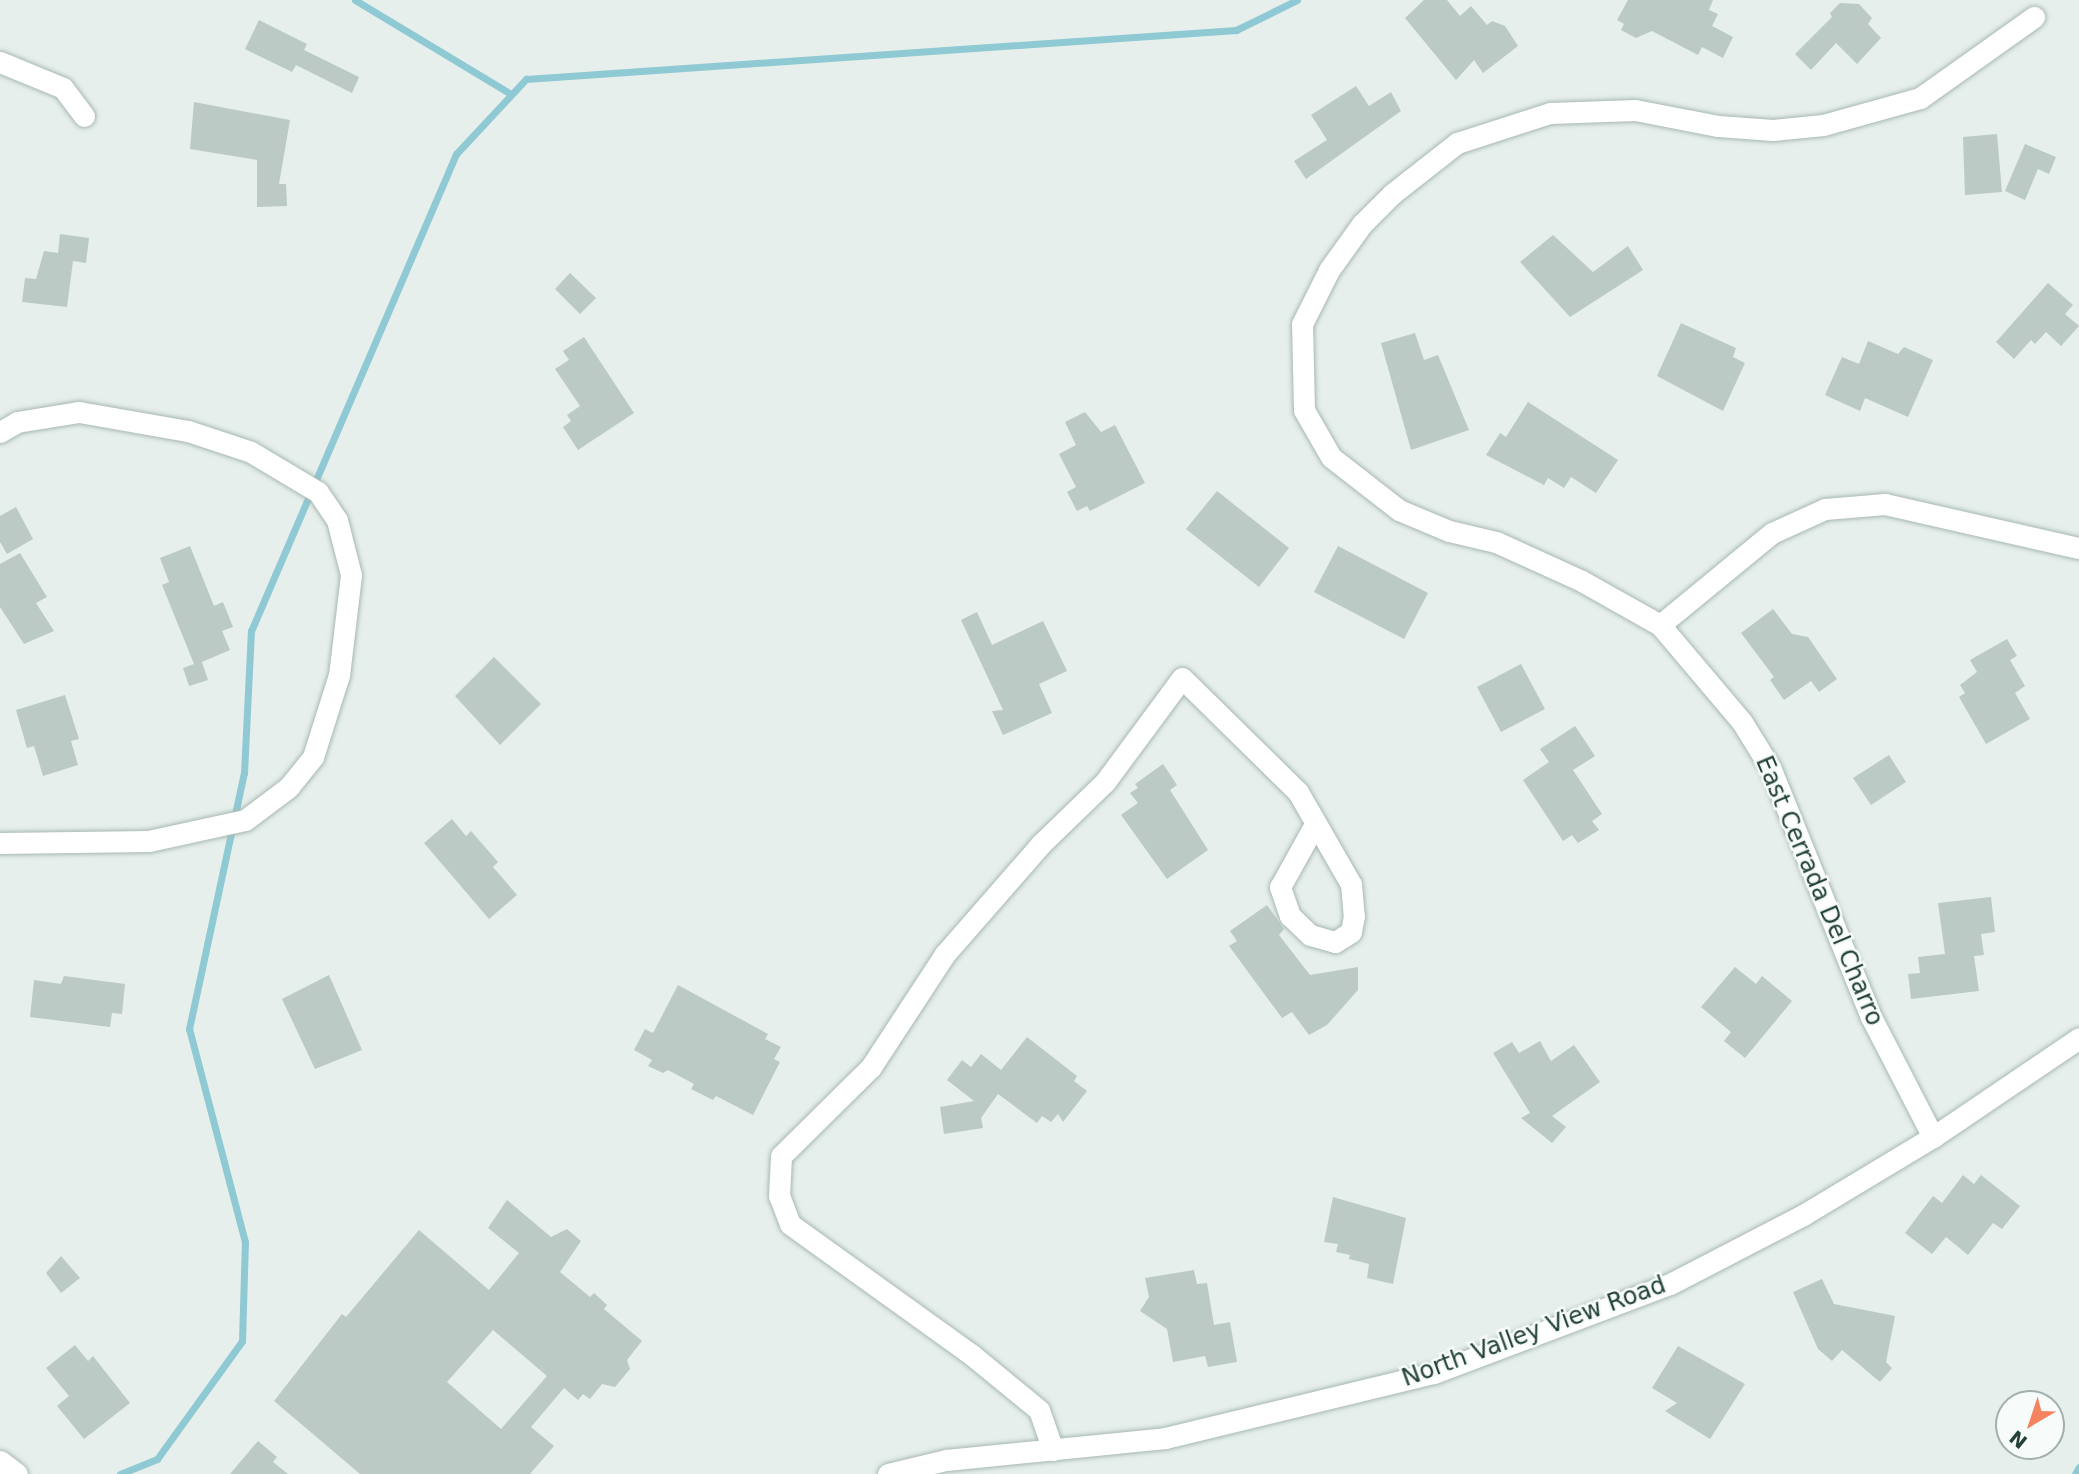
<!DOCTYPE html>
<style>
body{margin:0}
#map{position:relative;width:2079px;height:1474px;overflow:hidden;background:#e6efeb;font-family:"DejaVu Sans",sans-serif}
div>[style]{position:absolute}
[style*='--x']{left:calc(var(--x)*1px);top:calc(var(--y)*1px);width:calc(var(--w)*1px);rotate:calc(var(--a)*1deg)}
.stream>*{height:7px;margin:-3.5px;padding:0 3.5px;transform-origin:3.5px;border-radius:3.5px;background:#8ec9d4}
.building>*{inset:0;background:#bbcac4}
.roads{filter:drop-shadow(0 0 2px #a8b8b2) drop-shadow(0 0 2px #a8b8b2)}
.minor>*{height:21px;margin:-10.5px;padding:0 10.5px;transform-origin:10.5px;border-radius:10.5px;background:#fff}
span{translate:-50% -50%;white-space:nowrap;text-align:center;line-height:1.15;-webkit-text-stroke:5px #f7fbf9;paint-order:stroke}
.street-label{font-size:24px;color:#24423a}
.north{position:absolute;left:1995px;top:1390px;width:70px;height:70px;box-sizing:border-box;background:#f7fbf9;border:2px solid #a3b1ad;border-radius:50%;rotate:219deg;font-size:19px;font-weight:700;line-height:28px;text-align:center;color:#24423a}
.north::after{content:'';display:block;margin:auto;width:24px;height:32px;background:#f4845f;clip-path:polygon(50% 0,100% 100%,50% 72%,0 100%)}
</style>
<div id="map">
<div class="stream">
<div style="--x:355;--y:0;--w:182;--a:31.1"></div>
<div style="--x:120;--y:1474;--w:40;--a:-22"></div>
<div style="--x:157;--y:1459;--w:145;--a:-54.2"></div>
<div style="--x:242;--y:1341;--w:99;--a:-88.3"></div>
<div style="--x:245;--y:1242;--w:220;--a:-104.7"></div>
<div style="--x:189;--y:1029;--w:262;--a:-77.9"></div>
<div style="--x:244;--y:773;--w:142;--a:-87.2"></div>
<div style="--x:251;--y:631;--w:519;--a:-66.74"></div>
<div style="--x:456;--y:154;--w:103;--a:-47"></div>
<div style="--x:526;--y:79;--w:712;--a:-3.95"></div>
<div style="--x:1236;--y:30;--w:68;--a:-26.2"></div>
<div style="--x:2075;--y:1474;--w:8;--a:-60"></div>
</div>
<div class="building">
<div style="clip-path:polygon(1424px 0,1447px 0,1460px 16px,1471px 6px,1487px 25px,1492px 21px,1505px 26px,1518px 46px,1483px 73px,1474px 60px,1456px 80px,1405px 18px)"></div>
<div style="clip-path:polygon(1628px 0,1713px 0,1709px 10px,1718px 14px,1712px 26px,1733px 37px,1723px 58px,1702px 47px,1698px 55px,1652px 31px,1636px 38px,1621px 30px,1624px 24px,1617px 20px)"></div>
<div style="clip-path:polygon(1840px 3px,1859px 4px,1872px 18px,1868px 24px,1881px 38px,1857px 64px,1836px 43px,1811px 70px,1795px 54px,1832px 17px,1830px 13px)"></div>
<div style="clip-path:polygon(259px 20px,307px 44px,304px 50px,359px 77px,352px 93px,296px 65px,292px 72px,245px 49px)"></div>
<div style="clip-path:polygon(1356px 86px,1369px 106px,1391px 92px,1401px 111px,1306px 179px,1294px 161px,1327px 140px,1311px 115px)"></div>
<div style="clip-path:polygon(194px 102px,290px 120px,279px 184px,286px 184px,287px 206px,257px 207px,257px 160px,190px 149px)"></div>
<div style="clip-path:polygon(1997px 134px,2002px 192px,1965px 195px,1963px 137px)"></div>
<div style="clip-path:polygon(2025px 144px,2056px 157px,2049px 174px,2038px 169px,2025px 200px,2005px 191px)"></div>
<div style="clip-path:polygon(60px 234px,89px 238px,86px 263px,73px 261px,67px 307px,22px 302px,25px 278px,36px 279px,44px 251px,58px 253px)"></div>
<div style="clip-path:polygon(1553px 235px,1593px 272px,1628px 246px,1643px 270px,1570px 317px,1520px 262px)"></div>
<div style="clip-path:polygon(570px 273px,596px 298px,580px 314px,555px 289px)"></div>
<div style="clip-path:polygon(2048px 283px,2073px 305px,2065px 314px,2079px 326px,2061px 346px,2046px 332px,2035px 344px,2031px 340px,2014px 359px,1996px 342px)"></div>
<div style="clip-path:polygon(1681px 323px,1736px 348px,1733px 357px,1745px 363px,1723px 411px,1657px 376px)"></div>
<div style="clip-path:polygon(1415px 333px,1424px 360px,1438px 355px,1469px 430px,1411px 450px,1381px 343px)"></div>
<div style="clip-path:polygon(584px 337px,634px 413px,578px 450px,563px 427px,571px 421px,567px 415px,580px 406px,555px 369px,569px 360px,563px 351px)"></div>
<div style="clip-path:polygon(1868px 341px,1898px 354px,1904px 347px,1933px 360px,1908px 417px,1865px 398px,1860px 411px,1825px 395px,1842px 357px,1859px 364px)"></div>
<div style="clip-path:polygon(1528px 402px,1618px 460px,1596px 493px,1571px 477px,1564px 488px,1548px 478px,1544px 485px,1486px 455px,1500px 433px,1506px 437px)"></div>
<div style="clip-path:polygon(1085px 412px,1101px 432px,1115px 425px,1145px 483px,1090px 511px,1087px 506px,1077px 511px,1067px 492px,1076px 487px,1059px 454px,1076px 445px,1065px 422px)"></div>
<div style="clip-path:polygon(1217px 491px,1289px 548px,1259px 587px,1186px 529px)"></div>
<div style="clip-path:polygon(16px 507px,33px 539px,7px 554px,0 542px,0 516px)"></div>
<div style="clip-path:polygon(190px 546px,214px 606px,223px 602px,233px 627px,222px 631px,230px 650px,202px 662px,208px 680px,189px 686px,183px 668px,194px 664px,162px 585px,169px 582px,160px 558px)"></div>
<div style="clip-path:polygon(1338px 546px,1428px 593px,1404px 639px,1314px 592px)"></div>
<div style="clip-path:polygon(20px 553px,47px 597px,36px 603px,54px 631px,24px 644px,0 607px,0 564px)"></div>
<div style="clip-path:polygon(1773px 609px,1792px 634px,1808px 637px,1837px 679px,1819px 692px,1811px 681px,1784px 700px,1770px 680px,1774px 677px,1741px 633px)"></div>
<div style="clip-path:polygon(977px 612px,992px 645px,1043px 621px,1067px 671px,1039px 684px,1052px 713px,1003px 735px,992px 711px,1003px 710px,961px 620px)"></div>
<div style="clip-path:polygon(2007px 639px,2017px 656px,2010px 660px,2025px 686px,2015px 693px,2030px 719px,1986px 744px,1959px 697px,1965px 693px,1960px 685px,1977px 672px,1970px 660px)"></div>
<div style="clip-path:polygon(494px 657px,541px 704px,500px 745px,455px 696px)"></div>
<div style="clip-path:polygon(1521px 664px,1545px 709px,1501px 732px,1477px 687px)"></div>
<div style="clip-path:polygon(65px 695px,79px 739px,71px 741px,78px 765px,43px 776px,34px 746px,27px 748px,16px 710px)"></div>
<div style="clip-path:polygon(1575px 726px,1595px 756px,1573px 770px,1602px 814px,1592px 821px,1599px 830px,1578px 843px,1572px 835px,1563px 841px,1523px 780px,1549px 762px,1540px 749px)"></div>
<div style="clip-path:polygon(1889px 755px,1906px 782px,1871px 805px,1853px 778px)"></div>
<div style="clip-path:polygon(1163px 764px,1177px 785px,1170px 790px,1208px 850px,1167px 879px,1121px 815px,1138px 803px,1130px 793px,1138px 788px,1135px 784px)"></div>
<div style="clip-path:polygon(452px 819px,466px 836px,471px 831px,498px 862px,493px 867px,517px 895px,489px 919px,424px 843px)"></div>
<div style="clip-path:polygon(1991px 897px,1995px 932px,1981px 934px,1984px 955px,1974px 956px,1979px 991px,1911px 999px,1908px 974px,1920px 973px,1918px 957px,1945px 954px,1938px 903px)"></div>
<div style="clip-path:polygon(1267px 905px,1284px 929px,1279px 935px,1310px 975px,1358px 967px,1358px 990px,1327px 1025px,1309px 1035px,1292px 1012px,1282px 1018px,1229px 946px,1237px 941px,1230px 931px)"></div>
<div style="clip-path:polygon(1735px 967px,1756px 984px,1762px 976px,1792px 1001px,1745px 1058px,1724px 1041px,1731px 1032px,1701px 1007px)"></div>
<div style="clip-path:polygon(329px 975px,362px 1050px,315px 1069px,282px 999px)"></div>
<div style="clip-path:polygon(64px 976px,125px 984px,122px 1014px,112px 1013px,110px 1027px,30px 1017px,34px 980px,61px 984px)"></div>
<div style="clip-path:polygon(678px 985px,768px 1034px,765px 1039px,781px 1047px,774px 1059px,780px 1062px,753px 1115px,716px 1096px,713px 1100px,691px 1089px,694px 1084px,668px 1070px,663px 1073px,648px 1066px,652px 1060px,634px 1050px,645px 1029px,653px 1033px)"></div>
<div style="clip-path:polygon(1027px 1037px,1077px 1076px,1074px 1081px,1087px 1091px,1063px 1122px,1058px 1114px,1051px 1122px,1042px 1116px,1037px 1123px,998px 1094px,981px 1118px,983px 1128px,944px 1134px,940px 1107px,974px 1101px,947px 1080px,962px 1060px,971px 1067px,981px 1054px,1001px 1070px)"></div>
<div style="clip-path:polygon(1540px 1041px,1551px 1061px,1574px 1045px,1600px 1082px,1552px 1116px,1566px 1127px,1552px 1143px,1521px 1118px,1530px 1113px,1493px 1053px,1512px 1042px,1519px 1053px)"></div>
<div style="clip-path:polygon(1963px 1175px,1974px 1184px,1981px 1175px,2020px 1206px,2002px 1229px,1993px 1223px,1968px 1255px,1946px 1237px,1932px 1254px,1905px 1233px,1933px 1196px,1942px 1203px)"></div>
<div style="clip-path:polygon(1333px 1197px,1406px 1218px,1393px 1284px,1367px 1278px,1369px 1264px,1349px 1259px,1350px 1255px,1336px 1252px,1338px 1244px,1324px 1242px)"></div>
<div style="clip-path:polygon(evenodd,507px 1200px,551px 1237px,567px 1229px,581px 1241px,560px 1272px,590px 1297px,594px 1293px,607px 1305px,604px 1309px,642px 1341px,627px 1360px,630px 1369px,615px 1387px,602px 1384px,590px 1399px,583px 1394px,578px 1400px,564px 1388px,531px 1427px,554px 1446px,530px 1474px,360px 1474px,274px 1401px,342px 1314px,346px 1317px,419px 1230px,489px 1290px,519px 1253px,488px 1228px,507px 1200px,493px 1330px,547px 1376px,501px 1429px,447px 1382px,493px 1330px)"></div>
<div style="clip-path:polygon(61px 1256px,80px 1278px,61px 1293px,46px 1273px)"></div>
<div style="clip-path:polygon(1194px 1270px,1197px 1284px,1207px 1283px,1214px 1325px,1230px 1322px,1237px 1362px,1208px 1367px,1205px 1356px,1173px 1362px,1167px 1329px,1140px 1311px,1149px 1297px,1145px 1278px)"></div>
<div style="clip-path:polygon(1822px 1279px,1834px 1304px,1895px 1316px,1886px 1362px,1892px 1368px,1880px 1382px,1842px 1350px,1832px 1361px,1818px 1349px,1793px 1292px)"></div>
<div style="clip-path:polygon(75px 1345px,88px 1361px,93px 1356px,130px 1403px,84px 1439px,57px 1406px,69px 1396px,46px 1368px)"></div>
<div style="clip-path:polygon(1678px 1346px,1745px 1384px,1710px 1439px,1665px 1411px,1677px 1403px,1652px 1388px)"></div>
<div style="clip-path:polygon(258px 1441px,277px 1457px,273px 1462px,288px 1474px,230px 1474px)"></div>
</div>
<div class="roads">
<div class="minor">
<div style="--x:0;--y:62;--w:68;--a:22.4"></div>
<div style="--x:63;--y:88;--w:35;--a:53"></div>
<div style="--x:0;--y:432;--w:20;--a:-30"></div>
<div style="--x:17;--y:422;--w:63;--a:-9.2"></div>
<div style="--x:79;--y:412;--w:111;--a:9.9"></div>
<div style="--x:188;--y:431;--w:66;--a:18.4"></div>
<div style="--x:251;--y:452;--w:78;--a:30.8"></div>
<div style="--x:318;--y:492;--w:34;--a:56"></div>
<div style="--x:337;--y:520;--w:57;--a:75.7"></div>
<div style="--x:351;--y:575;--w:101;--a:96.8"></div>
<div style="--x:339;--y:675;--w:86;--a:107.6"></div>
<div style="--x:313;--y:757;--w:38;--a:129"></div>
<div style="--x:289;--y:787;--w:55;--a:143.1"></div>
<div style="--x:245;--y:820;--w:98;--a:167.7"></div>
<div style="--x:149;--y:841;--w:149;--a:179.2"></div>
<div style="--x:1660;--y:625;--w:145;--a:-39.4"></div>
<div style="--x:1772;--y:533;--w:58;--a:-24.4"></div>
<div style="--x:1825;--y:509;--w:60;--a:-4.8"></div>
<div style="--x:1885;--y:504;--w:199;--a:12.8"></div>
<div style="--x:1933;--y:1137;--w:135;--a:-117.3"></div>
<div style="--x:1871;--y:1017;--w:267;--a:-112"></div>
<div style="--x:1771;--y:769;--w:55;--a:-121.7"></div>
<div style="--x:1742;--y:722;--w:127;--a:-130.2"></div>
<div style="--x:1660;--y:625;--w:90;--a:-150.6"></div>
<div style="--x:1582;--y:581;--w:94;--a:-155.6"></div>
<div style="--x:1496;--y:542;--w:48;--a:-166.8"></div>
<div style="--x:1449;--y:531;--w:54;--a:-157.2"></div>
<div style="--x:1399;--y:510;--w:86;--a:-142.1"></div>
<div style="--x:1331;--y:457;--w:54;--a:-119.9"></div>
<div style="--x:1304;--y:410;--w:86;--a:-91.3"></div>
<div style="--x:1302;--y:324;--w:60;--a:-63.4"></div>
<div style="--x:1329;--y:270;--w:57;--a:-54.3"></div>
<div style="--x:1362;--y:224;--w:42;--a:-45"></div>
<div style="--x:1392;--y:194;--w:83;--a:-38.1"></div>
<div style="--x:1457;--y:143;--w:98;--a:-17.9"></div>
<div style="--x:1550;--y:113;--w:85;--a:-2"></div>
<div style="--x:1635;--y:110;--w:85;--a:10.9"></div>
<div style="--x:1718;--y:126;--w:55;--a:4.2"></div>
<div style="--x:1773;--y:130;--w:50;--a:-5.7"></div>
<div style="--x:1823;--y:125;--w:101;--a:-15.6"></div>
<div style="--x:1920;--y:98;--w:140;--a:-35.4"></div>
<div style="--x:1053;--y:1450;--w:42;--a:-109.3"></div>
<div style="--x:1039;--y:1410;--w:87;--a:-140.6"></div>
<div style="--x:972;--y:1355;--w:224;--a:-144.3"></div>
<div style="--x:790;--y:1224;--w:30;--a:-111"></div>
<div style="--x:779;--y:1196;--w:40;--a:-87.1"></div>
<div style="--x:781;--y:1156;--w:127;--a:-44.7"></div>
<div style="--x:871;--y:1067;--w:135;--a:-56.8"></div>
<div style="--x:945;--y:954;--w:146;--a:-48.9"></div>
<div style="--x:1041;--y:844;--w:89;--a:-44.1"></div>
<div style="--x:1105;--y:782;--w:129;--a:-53.5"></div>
<div style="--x:1182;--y:678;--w:163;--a:44.5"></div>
<div style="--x:1298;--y:792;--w:106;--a:60.1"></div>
<div style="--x:1351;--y:884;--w:32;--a:85"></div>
<div style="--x:1354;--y:916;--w:16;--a:101"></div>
<div style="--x:1351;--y:932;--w:19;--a:148"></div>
<div style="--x:1335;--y:942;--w:26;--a:-164"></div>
<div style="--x:1310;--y:935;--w:28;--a:-136"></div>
<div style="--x:1290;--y:916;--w:31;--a:-109"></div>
<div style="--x:1280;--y:887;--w:70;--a:-60.9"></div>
<div style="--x:0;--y:1461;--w:21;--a:37"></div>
<div style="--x:888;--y:1474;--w:60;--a:-13.6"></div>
<div style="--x:946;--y:1460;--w:220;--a:-5.7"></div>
<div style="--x:1165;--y:1438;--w:277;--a:-13.6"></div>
<div style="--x:1434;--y:1373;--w:252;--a:-20.7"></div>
<div style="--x:1670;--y:1284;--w:150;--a:-27.4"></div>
<div style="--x:1803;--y:1215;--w:152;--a:-31"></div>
<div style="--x:1933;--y:1137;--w:176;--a:-34.1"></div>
</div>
</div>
<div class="street-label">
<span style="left:1819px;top:891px;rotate:67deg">East Cerrada Del Charro</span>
<span style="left:1534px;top:1332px;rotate:-20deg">North Valley View Road</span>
</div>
<div class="north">N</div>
</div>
